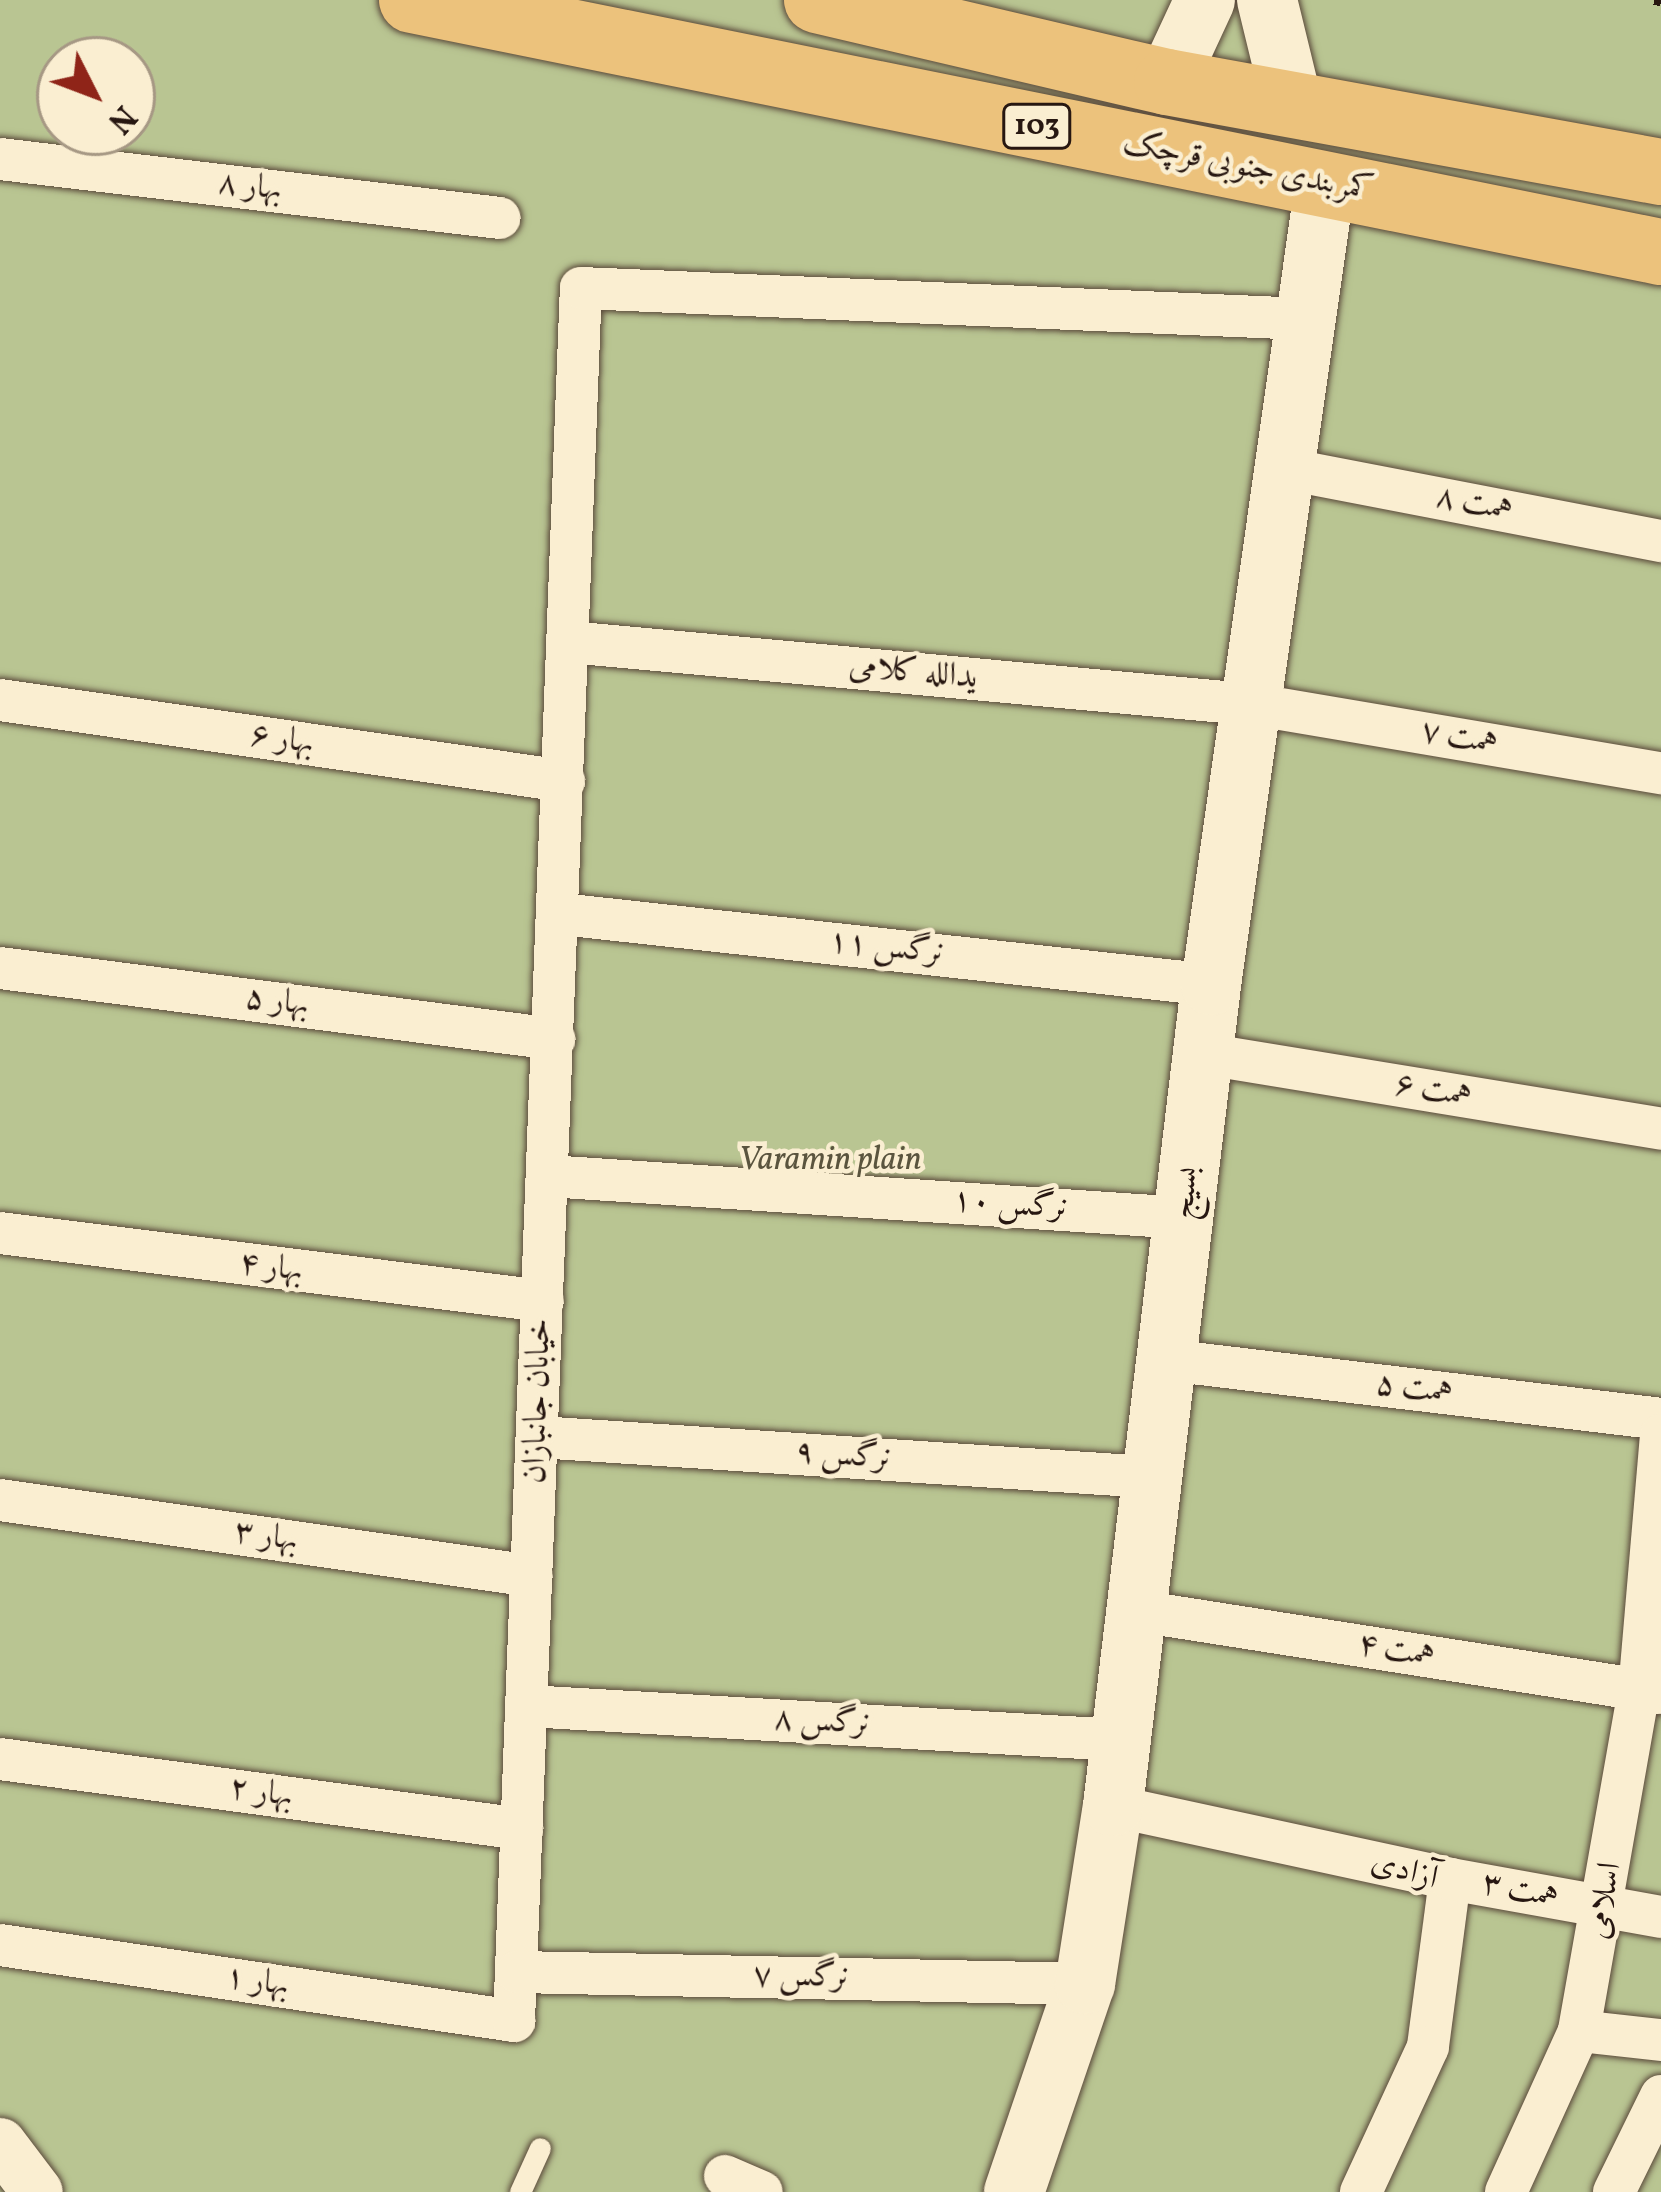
<!DOCTYPE html>
<meta charset="utf-8">
<style>
body{margin:0}
#map{position:relative;width:1661px;height:2192px;overflow:hidden;background:#f8e5b8;font-family:Vollkorn,Amiri,serif}
div>[style]{position:absolute}
[style*='--x']{left:calc(var(--x)*1px);top:calc(var(--y)*1px);width:calc(var(--w)*1px);rotate:calc(var(--a)*1deg)}
.green>*{inset:0;background:#b9c592}
.roads{filter:drop-shadow(0 0 3px #5b4a3b) drop-shadow(0 0 3px #5b4a3b)}
.service>*{height:21px;margin:-10.5px;padding:0 10.5px;transform-origin:10.5px;border-radius:10.5px;background:#faeed1}
.minor>*{height:42px;margin:-21px;padding:0 21px;transform-origin:21px;border-radius:21px;background:#faeed1}
.tertiary>*{height:51px;margin:-25.5px;padding:0 25.5px;transform-origin:25.5px;border-radius:25.5px;background:#faeed1}
.secondary>*{height:60px;margin:-30px;padding:0 30px;transform-origin:30px;border-radius:30px;background:#faeed1}
.trunk>*{height:66px;margin:-33px;padding:0 33px;transform-origin:33px;border-radius:33px;background:#ecc27c}
.rail>*{height:9px;margin-top:-4.5px;transform-origin:0;background:repeating-linear-gradient(90deg,#271711 0 21px,transparent 0 42px)}
span{translate:-50% -50%;white-space:nowrap;text-align:center;line-height:1.15;-webkit-text-stroke:9px #faeed1;paint-order:stroke}
.shield-label span{padding:3px 9px;background:#faeed1;border:3px solid;border-radius:9px;-webkit-text-stroke-width:0}
.shield-label{font-size:30px;color:#271711;font-weight:700}
.street-label{font-size:33px;color:#271711}
.park-label{font-size:33px;color:#5a543e;font-style:italic}
.north{position:absolute;left:36px;top:36px;width:120px;height:120px;box-sizing:border-box;background:#faeed1;border:3px solid #a69884;border-radius:50%;rotate:132deg;font-size:33px;font-weight:700;line-height:48px;text-align:center;color:#271711}
.north::after{content:'';display:block;margin:auto;width:42px;height:54px;background:#8f2418;clip-path:polygon(50% 0,100% 100%,50% 72%,0 100%)}
</style>
<div id="map">
<div class="green">
<div style="clip-path:polygon(evenodd,0 0,1661px 0,1661px 2192px,0 2192px,0 0,60px 60px,132px 60px,132px 132px,60px 132px,60px 60px)"></div>
</div>
<div class="roads">
<div class="service">
<div style="--x:520;--y:2192;--w:48;--a:-65.6"></div>
</div>
<div class="minor">
<div style="--x:0;--y:159;--w:503;--a:6.73"></div>
<div style="--x:1287;--y:469;--w:381;--a:10.9"></div>
<div style="--x:569;--y:642;--w:691;--a:5.23"></div>
<div style="--x:1257;--y:705;--w:410;--a:9.6"></div>
<div style="--x:0;--y:700;--w:570;--a:8.17"></div>
<div style="--x:561;--y:914;--w:654;--a:6.23"></div>
<div style="--x:0;--y:968;--w:559;--a:7.3"></div>
<div style="--x:1205;--y:1054;--w:462;--a:9.3"></div>
<div style="--x:548;--y:1176;--w:637;--a:3.78"></div>
<div style="--x:0;--y:1233;--w:547;--a:7.14"></div>
<div style="--x:1167;--y:1360;--w:498;--a:6.8"></div>
<div style="--x:1661;--y:1435;--w:256;--a:94.9"></div>
<div style="--x:1639;--y:1690;--w:346;--a:100"></div>
<div style="--x:1579;--y:2031;--w:82;--a:6.3"></div>
<div style="--x:538;--y:1437;--w:611;--a:3.75"></div>
<div style="--x:0;--y:1500;--w:537;--a:8.13"></div>
<div style="--x:1132;--y:1610;--w:535;--a:8.92"></div>
<div style="--x:527;--y:1706;--w:592;--a:3.29"></div>
<div style="--x:0;--y:1759;--w:527;--a:7.64"></div>
<div style="--x:1113;--y:1806;--w:345;--a:12.2"></div>
<div style="--x:1450;--y:1879;--w:169;--a:97.5"></div>
<div style="--x:1428;--y:2047;--w:160;--a:114.8"></div>
<div style="--x:1450;--y:1879;--w:214;--a:10.2"></div>
<div style="--x:0;--y:1945;--w:520;--a:8.41"></div>
<div style="--x:514;--y:2021;--w:1734;--a:-87.79"></div>
<div style="--x:581;--y:288;--w:726;--a:2.45"></div>
<div style="--x:517;--y:1972;--w:568;--a:1.21"></div>
<div style="--x:725;--y:2176;--w:40;--a:23.4"></div>
<div style="--x:1506;--y:2192;--w:177;--a:-65.6"></div>
<div style="--x:1614;--y:2192;--w:107;--a:-63.9"></div>
</div>
<div class="tertiary">
<div style="--x:0;--y:2143;--w:61;--a:52.9"></div>
</div>
<div class="secondary">
<div style="--x:1267;--y:0;--w:110;--a:76.3"></div>
<div style="--x:1167;--y:82;--w:90;--a:-65.1"></div>
<div style="--x:1014;--y:2192;--w:220;--a:-71.2"></div>
<div style="--x:1085;--y:1984;--w:180;--a:-81.1"></div>
<div style="--x:1113;--y:1806;--w:827;--a:-83.19"></div>
<div style="--x:1211;--y:985;--w:809;--a:-81.9"></div>
</div>
<div class="trunk">
<div style="--x:412;--y:0;--w:1274;--a:11.41"></div>
<div style="--x:817;--y:0;--w:359;--a:13.2"></div>
<div style="--x:1167;--y:82;--w:502;--a:10.33"></div>
</div>
</div>
<div class="rail">
<div style="--x:1654;--y:0;--w:7;--a:8"></div>
</div>
<div class="shield-label">
<span style="left:1037px;top:126px">103</span>
</div>
<div class="street-label">
<span style="left:1248px;top:169px;rotate:11deg">کمربندی جنوبی قرچک</span>
<span style="left:250px;top:188px;rotate:7deg">بهار ۸</span>
<span style="left:1474px;top:505px;rotate:11deg">همت ۸</span>
<span style="left:913px;top:674px;rotate:5deg">یدالله کلامی</span>
<span style="left:1459px;top:739px;rotate:10deg">همت ۷</span>
<span style="left:282px;top:741px;rotate:8deg">بهار ۶</span>
<span style="left:886px;top:949px;rotate:6deg">نرگس ۱۱</span>
<span style="left:277px;top:1003px;rotate:7deg">بهار ۵</span>
<span style="left:1433px;top:1092px;rotate:9deg">همت ۶</span>
<span style="left:1187px;top:1193px;rotate:-83deg">بسیج</span>
<span style="left:1010px;top:1206px;rotate:4deg">نرگس ۱۰</span>
<span style="left:271px;top:1269px;rotate:7deg">بهار ۴</span>
<span style="left:1414px;top:1390px;rotate:7deg">همت ۵</span>
<span style="left:539px;top:1401px;rotate:-88deg">خیابان جانبازان</span>
<span style="left:843px;top:1457px;rotate:4deg">نرگس ۹</span>
<span style="left:266px;top:1538px;rotate:8deg">بهار ۳</span>
<span style="left:1396px;top:1652px;rotate:9deg">همت ۴</span>
<span style="left:822px;top:1723px;rotate:3deg">نرگس ۸</span>
<span style="left:261px;top:1794px;rotate:8deg">بهار ۲</span>
<span style="left:1404px;top:1872px;rotate:16deg">آزادی</span>
<span style="left:1520px;top:1892px;rotate:11deg">همت ۳</span>
<span style="left:1606px;top:1901px;rotate:-80deg">اسلامی</span>
<span style="left:801px;top:1978px;rotate:1deg">نرگس ۷</span>
<span style="left:257px;top:1983px;rotate:8deg">بهار ۱</span>
</div>
<div class="park-label">
<span style="left:830px;top:1162px">Varamin plain</span>
</div>
<div class="north">N</div>
</div>
